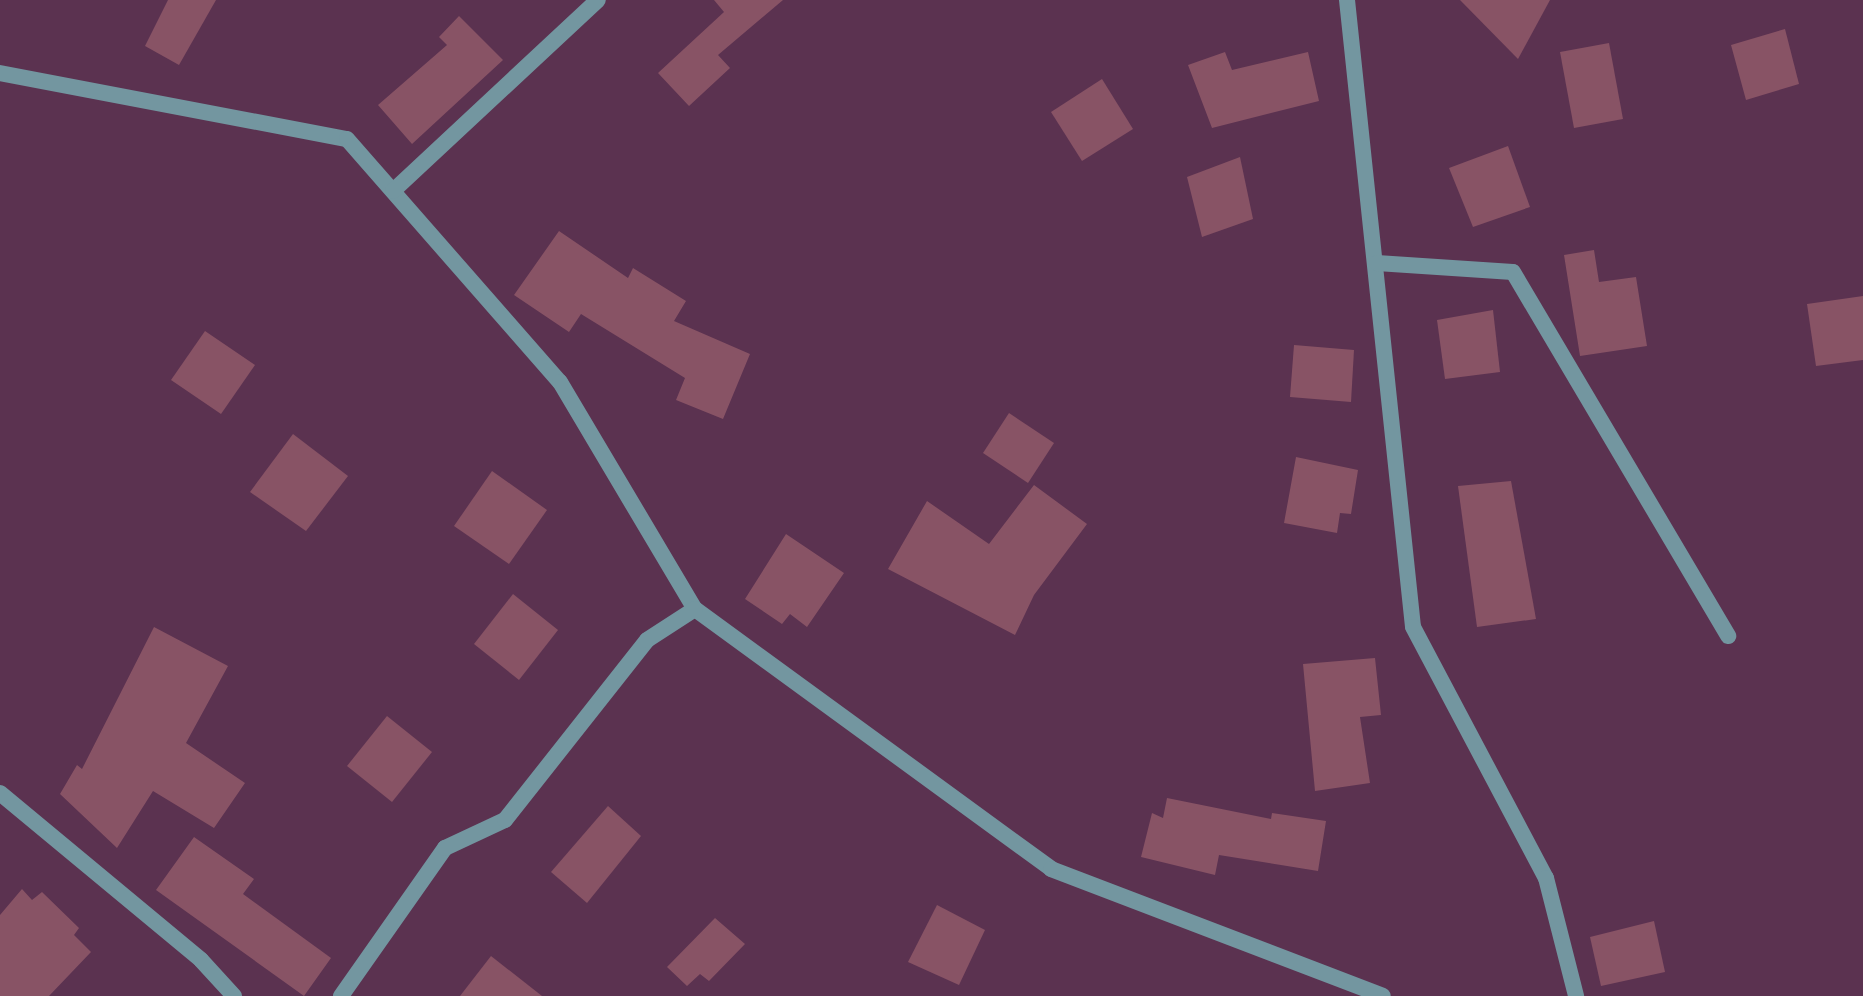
<!DOCTYPE html>
<style>
body{margin:0}
#map{position:relative;width:1863px;height:996px;overflow:hidden;background:#5b3250;font-family:"IBM Plex Serif",serif}
div>[style]{position:absolute}
[style*='--x']{left:calc(var(--x)*1px);top:calc(var(--y)*1px);width:calc(var(--w)*1px);rotate:calc(var(--a)*1deg)}
.building>*{inset:0;background:#885365}
.minor>*{height:16px;margin:-8px;padding:0 8px;transform-origin:8px;border-radius:8px;background:#7396a0}
span{translate:-50% -50%;white-space:nowrap;text-align:center;line-height:1.15;-webkit-text-stroke:6px #5b3250;paint-order:stroke}
</style>
<div id="map">
<div class="building">
<div style="clip-path:polygon(168px 0,216px 0,179px 65px,145px 46px)"></div>
<div style="clip-path:polygon(714px 0,783px 0,718px 55px,730px 68px,689px 106px,658px 73px,724px 12px)"></div>
<div style="clip-path:polygon(1460px 0,1550px 0,1518px 59px)"></div>
<div style="clip-path:polygon(459px 16px,503px 60px,412px 144px,378px 105px,447px 45px,439px 37px)"></div>
<div style="clip-path:polygon(1785px 29px,1799px 84px,1746px 100px,1731px 45px)"></div>
<div style="clip-path:polygon(1609px 43px,1623px 119px,1574px 128px,1560px 52px)"></div>
<div style="clip-path:polygon(1225px 52px,1232px 70px,1308px 52px,1319px 101px,1212px 128px,1188px 65px)"></div>
<div style="clip-path:polygon(1102px 79px,1133px 129px,1082px 161px,1051px 112px)"></div>
<div style="clip-path:polygon(1508px 146px,1530px 207px,1473px 227px,1449px 168px)"></div>
<div style="clip-path:polygon(1240px 157px,1253px 219px,1202px 237px,1187px 177px)"></div>
<div style="clip-path:polygon(559px 231px,628px 278px,633px 268px,686px 301px,674px 321px,750px 354px,723px 419px,676px 400px,685px 378px,581px 314px,569px 332px,514px 295px)"></div>
<div style="clip-path:polygon(1594px 250px,1599px 282px,1636px 277px,1647px 346px,1580px 356px,1564px 255px)"></div>
<div style="clip-path:polygon(1863px 296px,1863px 360px,1816px 366px,1807px 304px)"></div>
<div style="clip-path:polygon(1493px 310px,1500px 372px,1445px 379px,1437px 320px)"></div>
<div style="clip-path:polygon(205px 331px,255px 365px,221px 414px,171px 380px)"></div>
<div style="clip-path:polygon(1294px 345px,1354px 350px,1351px 402px,1290px 397px)"></div>
<div style="clip-path:polygon(1009px 413px,1054px 443px,1028px 483px,983px 453px)"></div>
<div style="clip-path:polygon(293px 434px,348px 476px,306px 531px,250px 492px)"></div>
<div style="clip-path:polygon(1296px 457px,1358px 470px,1351px 514px,1340px 513px,1337px 533px,1284px 523px)"></div>
<div style="clip-path:polygon(492px 471px,547px 510px,509px 564px,454px 526px)"></div>
<div style="clip-path:polygon(1511px 481px,1536px 619px,1477px 627px,1458px 486px)"></div>
<div style="clip-path:polygon(1034px 485px,1087px 524px,1034px 595px,1015px 635px,888px 569px,927px 501px,989px 544px)"></div>
<div style="clip-path:polygon(786px 534px,844px 573px,807px 627px,790px 614px,782px 624px,745px 599px)"></div>
<div style="clip-path:polygon(513px 594px,558px 630px,519px 680px,474px 644px)"></div>
<div style="clip-path:polygon(154px 627px,228px 666px,186px 743px,245px 783px,214px 828px,153px 791px,117px 848px,60px 794px,77px 765px,82px 769px)"></div>
<div style="clip-path:polygon(1375px 658px,1381px 715px,1360px 717px,1370px 783px,1315px 791px,1303px 664px)"></div>
<div style="clip-path:polygon(387px 716px,432px 752px,392px 802px,347px 766px)"></div>
<div style="clip-path:polygon(1167px 798px,1271px 819px,1272px 813px,1326px 821px,1318px 871px,1219px 855px,1215px 875px,1141px 857px,1152px 813px,1163px 818px)"></div>
<div style="clip-path:polygon(608px 806px,641px 836px,587px 903px,551px 872px)"></div>
<div style="clip-path:polygon(194px 837px,254px 879px,243px 894px,331px 958px,304px 996px,156px 890px)"></div>
<div style="clip-path:polygon(22px 889px,32px 900px,42px 892px,79px 928px,74px 935px,91px 952px,49px 996px,0 996px,0 915px)"></div>
<div style="clip-path:polygon(937px 905px,985px 930px,959px 985px,908px 962px)"></div>
<div style="clip-path:polygon(715px 918px,745px 944px,709px 981px,700px 974px,687px 986px,667px 967px)"></div>
<div style="clip-path:polygon(1654px 921px,1665px 972px,1601px 986px,1590px 937px)"></div>
<div style="clip-path:polygon(491px 956px,542px 996px,460px 996px)"></div>
</div>
<div class="minor">
<div style="--x:1347;--y:0;--w:630;--a:83.99"></div>
<div style="--x:1413;--y:627;--w:284;--a:62.1"></div>
<div style="--x:1546;--y:878;--w:122;--a:75.7"></div>
<div style="--x:0;--y:73;--w:353;--a:10.8"></div>
<div style="--x:347;--y:139;--w:323;--a:48.8"></div>
<div style="--x:560;--y:382;--w:264;--a:59.3"></div>
<div style="--x:695;--y:609;--w:441;--a:36.1"></div>
<div style="--x:1051;--y:869;--w:355;--a:20.9"></div>
<div style="--x:393;--y:191;--w:280;--a:-43"></div>
<div style="--x:1377;--y:263;--w:136;--a:3.8"></div>
<div style="--x:1513;--y:272;--w:423;--a:59.4"></div>
<div style="--x:0;--y:793;--w:261;--a:39.7"></div>
<div style="--x:201;--y:960;--w:49;--a:47.5"></div>
<div style="--x:341;--y:996;--w:181;--a:-54.9"></div>
<div style="--x:445;--y:848;--w:66;--a:-25"></div>
<div style="--x:505;--y:820;--w:229;--a:-51.7"></div>
<div style="--x:647;--y:640;--w:57;--a:-32.9"></div>
</div>
</div>
